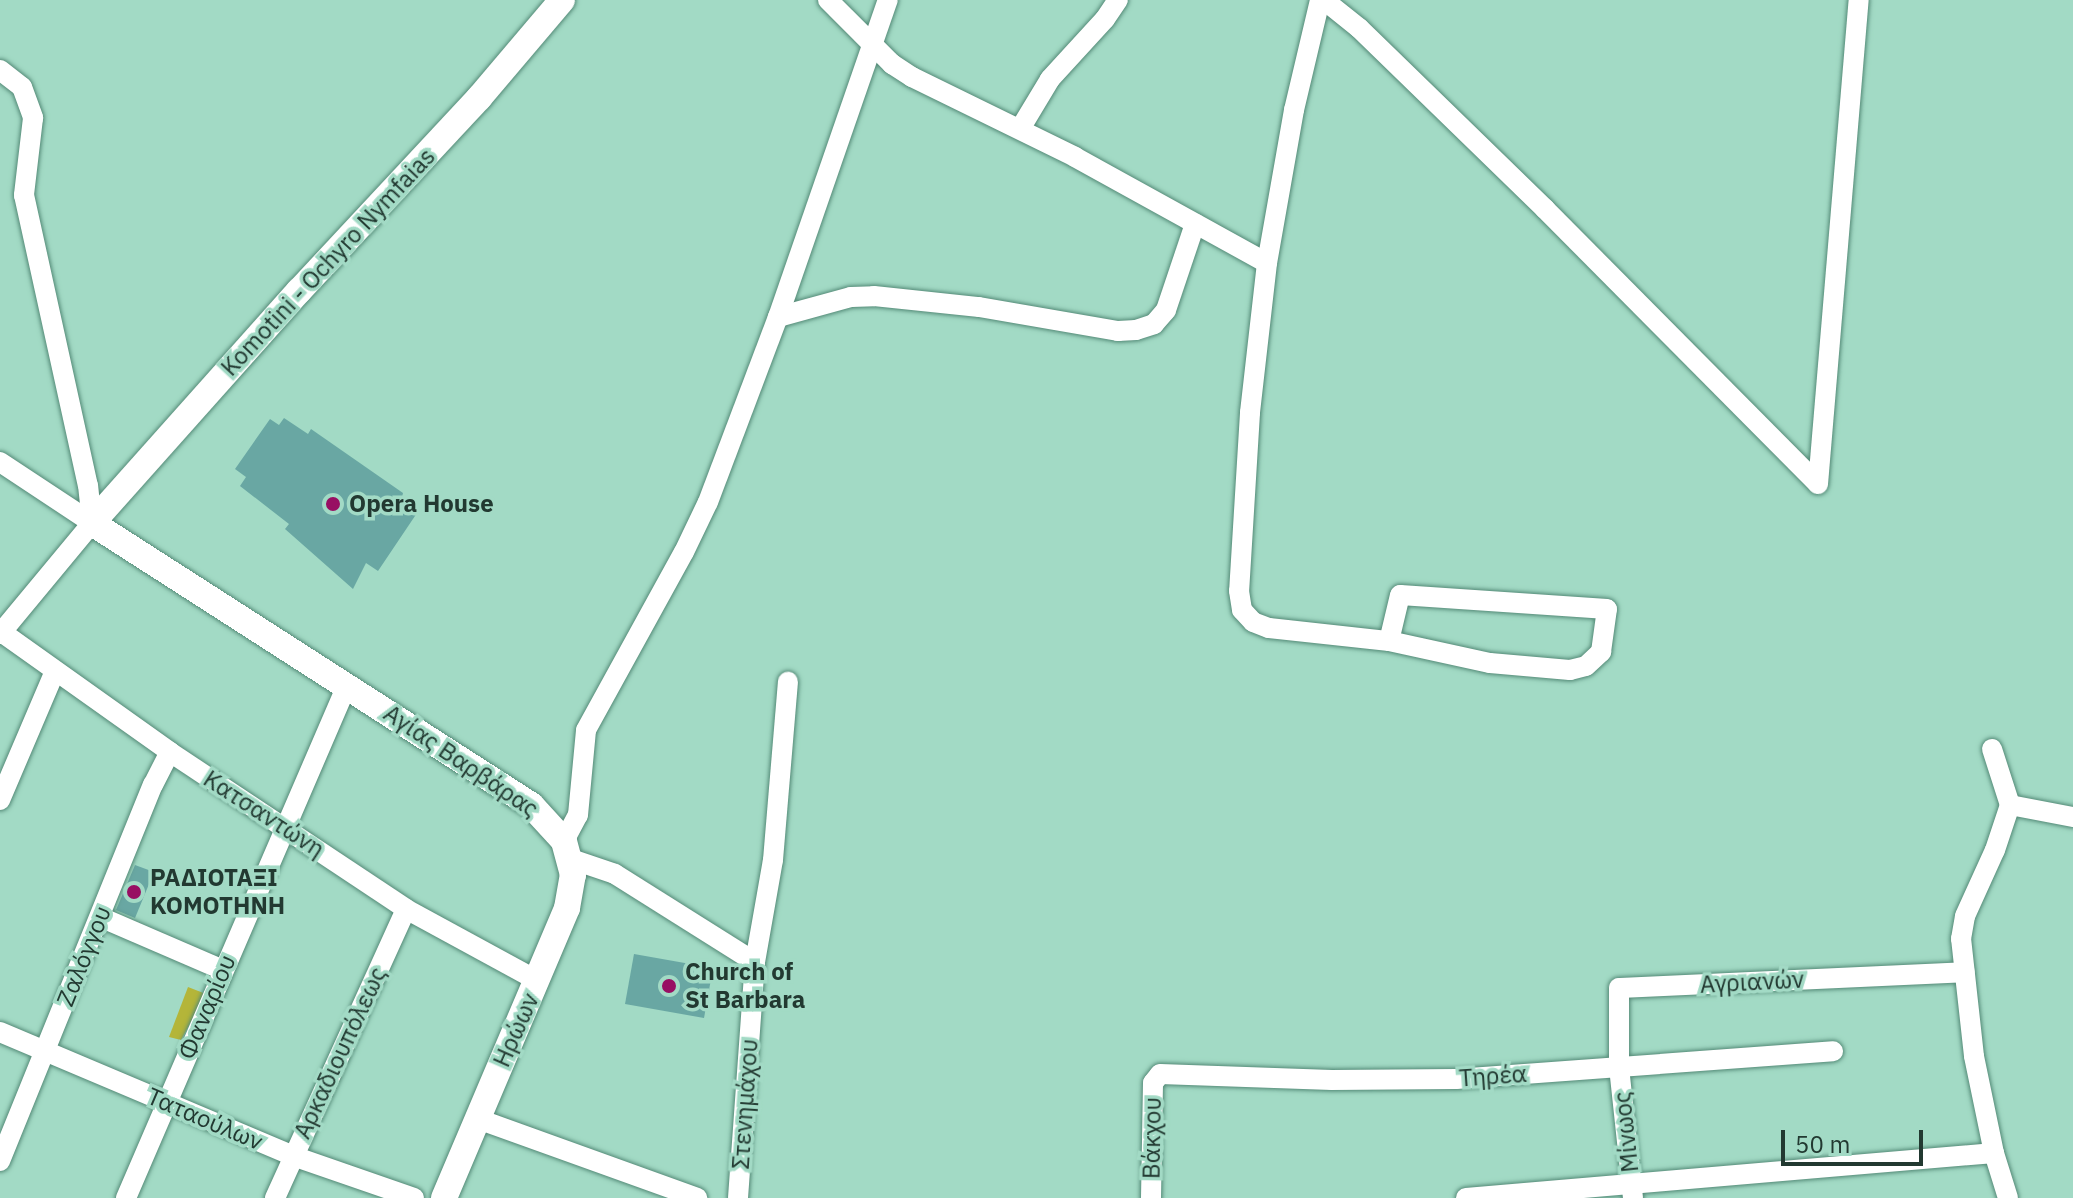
<!DOCTYPE html>
<meta charset="utf-8">
<style>
body{margin:0}
#map{position:relative;width:2073px;height:1198px;overflow:hidden;background:#a2dac5;font-family:"IBM Plex Sans",sans-serif}
div>[style]{position:absolute}
[style*='--x']{left:calc(var(--x)*1px);top:calc(var(--y)*1px);width:calc(var(--w)*1px);rotate:calc(var(--a)*1deg)}
.green>*{inset:0;background:#b4b539}
.building>*{inset:0;background:#69a7a3}
.roads{filter:drop-shadow(0 0 2px #548a77) drop-shadow(0 0 2px #548a77)}
.minor>*{height:20px;margin:-10px;padding:0 10px;transform-origin:10px;border-radius:10px;background:#fff}
.major>*{height:26px;margin:-13px;padding:0 13px;transform-origin:13px;border-radius:13px;background:#fff}
.dots>*{width:22px;height:22px;translate:-50% -50%;box-sizing:border-box;border:4px solid #a2dac5;border-radius:50%}
span{translate:-50% -50%;white-space:nowrap;text-align:center;line-height:1.15;-webkit-text-stroke:7px #a2dac5;paint-order:stroke}
.street-label{font-size:24px;color:#223931}
.poi-label{font-size:24px;color:#223931;font-weight:700}
.left{translate:0 -50%;text-align:left}
.scale{position:absolute;left:1781px;top:1130px;width:142px;height:36px;box-sizing:border-box;border:4px solid #223931;border-top:0;padding-left:10px;font-size:24px;line-height:28px;white-space:nowrap;color:#223931;-webkit-text-stroke:6px #a2dac5;paint-order:stroke}
</style>
<div id="map">
<div class="green">
<div style="clip-path:polygon(188px 987px,206px 994px,181px 1040px,169px 1037px)"></div>
</div>
<div class="building">
<div style="clip-path:polygon(284px 418px,308px 434px,311px 429px,403px 493px,401px 502px,417px 513px,378px 571px,366px 563px,353px 589px,285px 529px,289px 524px,240px 486px,246px 477px,235px 469px,270px 419px,279px 425px)"></div>
<div style="clip-path:polygon(135px 865px,154px 872px,135px 918px,116px 910px)"></div>
<div style="clip-path:polygon(634px 954px,713px 968px,704px 1018px,625px 1004px)"></div>
</div>
<div class="roads">
<div class="minor">
<div style="--x:828;--y:0;--w:91;--a:45"></div>
<div style="--x:892;--y:64;--w:24;--a:33"></div>
<div style="--x:912;--y:77;--w:182;--a:26.1"></div>
<div style="--x:1075;--y:157;--w:219;--a:28.9"></div>
<div style="--x:1320;--y:0;--w:113;--a:103.3"></div>
<div style="--x:1294;--y:110;--w:155;--a:100"></div>
<div style="--x:1267;--y:263;--w:151;--a:96.5"></div>
<div style="--x:1250;--y:413;--w:178;--a:93.5"></div>
<div style="--x:1239;--y:591;--w:19;--a:81"></div>
<div style="--x:1242;--y:610;--w:16;--a:47"></div>
<div style="--x:1253;--y:622;--w:17;--a:21"></div>
<div style="--x:1269;--y:628;--w:121;--a:6.2"></div>
<div style="--x:1389;--y:641;--w:103;--a:12.3"></div>
<div style="--x:1490;--y:663;--w:80;--a:5"></div>
<div style="--x:1570;--y:670;--w:16;--a:-14"></div>
<div style="--x:1586;--y:666;--w:21;--a:-43"></div>
<div style="--x:1601;--y:652;--w:43;--a:-82.1"></div>
<div style="--x:1607;--y:609;--w:207;--a:-176.1"></div>
<div style="--x:1400;--y:595;--w:47;--a:103.4"></div>
<div style="--x:1324;--y:0;--w:45;--a:38.7"></div>
<div style="--x:1359;--y:28;--w:260;--a:44.2"></div>
<div style="--x:1545;--y:209;--w:387;--a:45.2"></div>
<div style="--x:0;--y:70;--w:28;--a:38"></div>
<div style="--x:22;--y:87;--w:33;--a:70"></div>
<div style="--x:33;--y:118;--w:78;--a:96.7"></div>
<div style="--x:24;--y:195;--w:297;--a:77.6"></div>
<div style="--x:88;--y:485;--w:38;--a:84"></div>
<div style="--x:1020;--y:129;--w:58;--a:-59"></div>
<div style="--x:1050;--y:79;--w:81;--a:-47.5"></div>
<div style="--x:1105;--y:19;--w:23;--a:-56"></div>
<div style="--x:778;--y:317;--w:76;--a:-15.3"></div>
<div style="--x:851;--y:297;--w:23;--a:-2"></div>
<div style="--x:874;--y:296;--w:106;--a:6"></div>
<div style="--x:979;--y:307;--w:141;--a:9.8"></div>
<div style="--x:1118;--y:331;--w:18;--a:-3"></div>
<div style="--x:1136;--y:330;--w:19;--a:-18"></div>
<div style="--x:1154;--y:324;--w:18;--a:-49"></div>
<div style="--x:1166;--y:310;--w:91;--a:-71.4"></div>
<div style="--x:0;--y:462;--w:110;--a:33.5"></div>
<div style="--x:1818;--y:484;--w:486;--a:-85.2"></div>
<div style="--x:0;--y:631;--w:209;--a:35.4"></div>
<div style="--x:170;--y:752;--w:283;--a:33.6"></div>
<div style="--x:406;--y:909;--w:150;--a:28.6"></div>
<div style="--x:0;--y:634;--w:144;--a:-50.3"></div>
<div style="--x:1992;--y:749;--w:59;--a:72.2"></div>
<div style="--x:0;--y:800;--w:140;--a:-66.9"></div>
<div style="--x:2010;--y:805;--w:64;--a:10.8"></div>
<div style="--x:564;--y:841;--w:30;--a:-62"></div>
<div style="--x:578;--y:815;--w:85;--a:-84.6"></div>
<div style="--x:586;--y:730;--w:203;--a:-61.2"></div>
<div style="--x:684;--y:552;--w:55;--a:-64.4"></div>
<div style="--x:708;--y:502;--w:198;--a:-69.3"></div>
<div style="--x:778;--y:317;--w:336;--a:-70.9"></div>
<div style="--x:571;--y:859;--w:46;--a:18.8"></div>
<div style="--x:615;--y:874;--w:165;--a:32.2"></div>
<div style="--x:100;--y:917;--w:134;--a:23.3"></div>
<div style="--x:0;--y:1032;--w:318;--a:22.9"></div>
<div style="--x:293;--y:1156;--w:128;--a:19.1"></div>
<div style="--x:478;--y:1119;--w:233;--a:19.8"></div>
<div style="--x:0;--y:1161;--w:406;--a:-67.9"></div>
<div style="--x:153;--y:785;--w:37;--a:-63"></div>
<div style="--x:126;--y:1198;--w:559;--a:-66.69"></div>
<div style="--x:275;--y:1198;--w:317;--a:-65.6"></div>
<div style="--x:738;--y:1198;--w:237;--a:-85.9"></div>
<div style="--x:755;--y:962;--w:104;--a:-80"></div>
<div style="--x:773;--y:860;--w:179;--a:-85.2"></div>
<div style="--x:1151;--y:1198;--w:115;--a:-89"></div>
<div style="--x:1153;--y:1083;--w:11;--a:-52"></div>
<div style="--x:1160;--y:1074;--w:172;--a:2"></div>
<div style="--x:1332;--y:1080;--w:124;--a:-0.5"></div>
<div style="--x:1456;--y:1079;--w:378;--a:-4.2"></div>
<div style="--x:1466;--y:1198;--w:530;--a:-4.87"></div>
<div style="--x:1633;--y:1198;--w:132;--a:-96.1"></div>
<div style="--x:1619;--y:1067;--w:79;--a:-90"></div>
<div style="--x:1619;--y:988;--w:346;--a:-2.6"></div>
<div style="--x:2008;--y:1198;--w:47;--a:-107.3"></div>
<div style="--x:1994;--y:1153;--w:99;--a:-101.7"></div>
<div style="--x:1974;--y:1056;--w:118;--a:-96.3"></div>
<div style="--x:1961;--y:939;--w:23;--a:-80"></div>
<div style="--x:1965;--y:916;--w:72;--a:-65.6"></div>
<div style="--x:1995;--y:850;--w:47;--a:-71.6"></div>
</div>
<div class="major">
<div style="--x:444;--y:1198;--w:315;--a:-67"></div>
<div style="--x:567;--y:908;--w:34;--a:-80"></div>
<div style="--x:573;--y:875;--w:35;--a:-105"></div>
<div style="--x:564;--y:841;--w:49;--a:-132.5"></div>
<div style="--x:531;--y:805;--w:522;--a:-147.28"></div>
<div style="--x:92;--y:523;--w:311;--a:-48.3"></div>
<div style="--x:299;--y:291;--w:264;--a:-47"></div>
<div style="--x:479;--y:98;--w:128;--a:-49.7"></div>
</div>
</div>
<div class="dots">
<div style="left:333px;top:504px;background:#980f63"></div>
<div style="left:134px;top:892px;background:#980f63"></div>
<div style="left:669px;top:986px;background:#980f63"></div>
</div>
<div class="street-label">
<span style="left:328px;top:262px;rotate:-47deg">Komotini - Ochyro Nymfaias</span>
<span style="left:461px;top:761px;rotate:34deg">Αγίας Βαρβάρας</span>
<span style="left:264px;top:814px;rotate:33deg">Κατσαντώνη</span>
<span style="left:84px;top:956px;rotate:-68deg">Ζαλόγγου</span>
<span style="left:1752px;top:982px;rotate:-3deg">Αγριανών</span>
<span style="left:207px;top:1007px;rotate:-67deg">Φαναρίου</span>
<span style="left:516px;top:1030px;rotate:-66deg">Ηρώων</span>
<span style="left:340px;top:1053px;rotate:-65deg">Αρκαδιουπόλεως</span>
<span style="left:1493px;top:1076px;rotate:-4deg">Τηρέα</span>
<span style="left:745px;top:1104px;rotate:-86deg">Στενημάχου</span>
<span style="left:205px;top:1119px;rotate:23deg">Ταταούλων</span>
<span style="left:1626px;top:1132px;rotate:-96deg">Μίνωος</span>
<span style="left:1152px;top:1138px;rotate:-89deg">Βάκχου</span>
</div>
<div class="poi-label">
<span class="left" style="left:349px;top:504px">Opera House</span>
<span class="left" style="left:150px;top:892px">ΡΑΔΙΟΤΑΞΙ<br>ΚΟΜΟΤΗΝΗ</span>
<span class="left" style="left:685px;top:986px">Church of<br>St Barbara</span>
</div>
<div class="scale">50 m</div>
</div>
